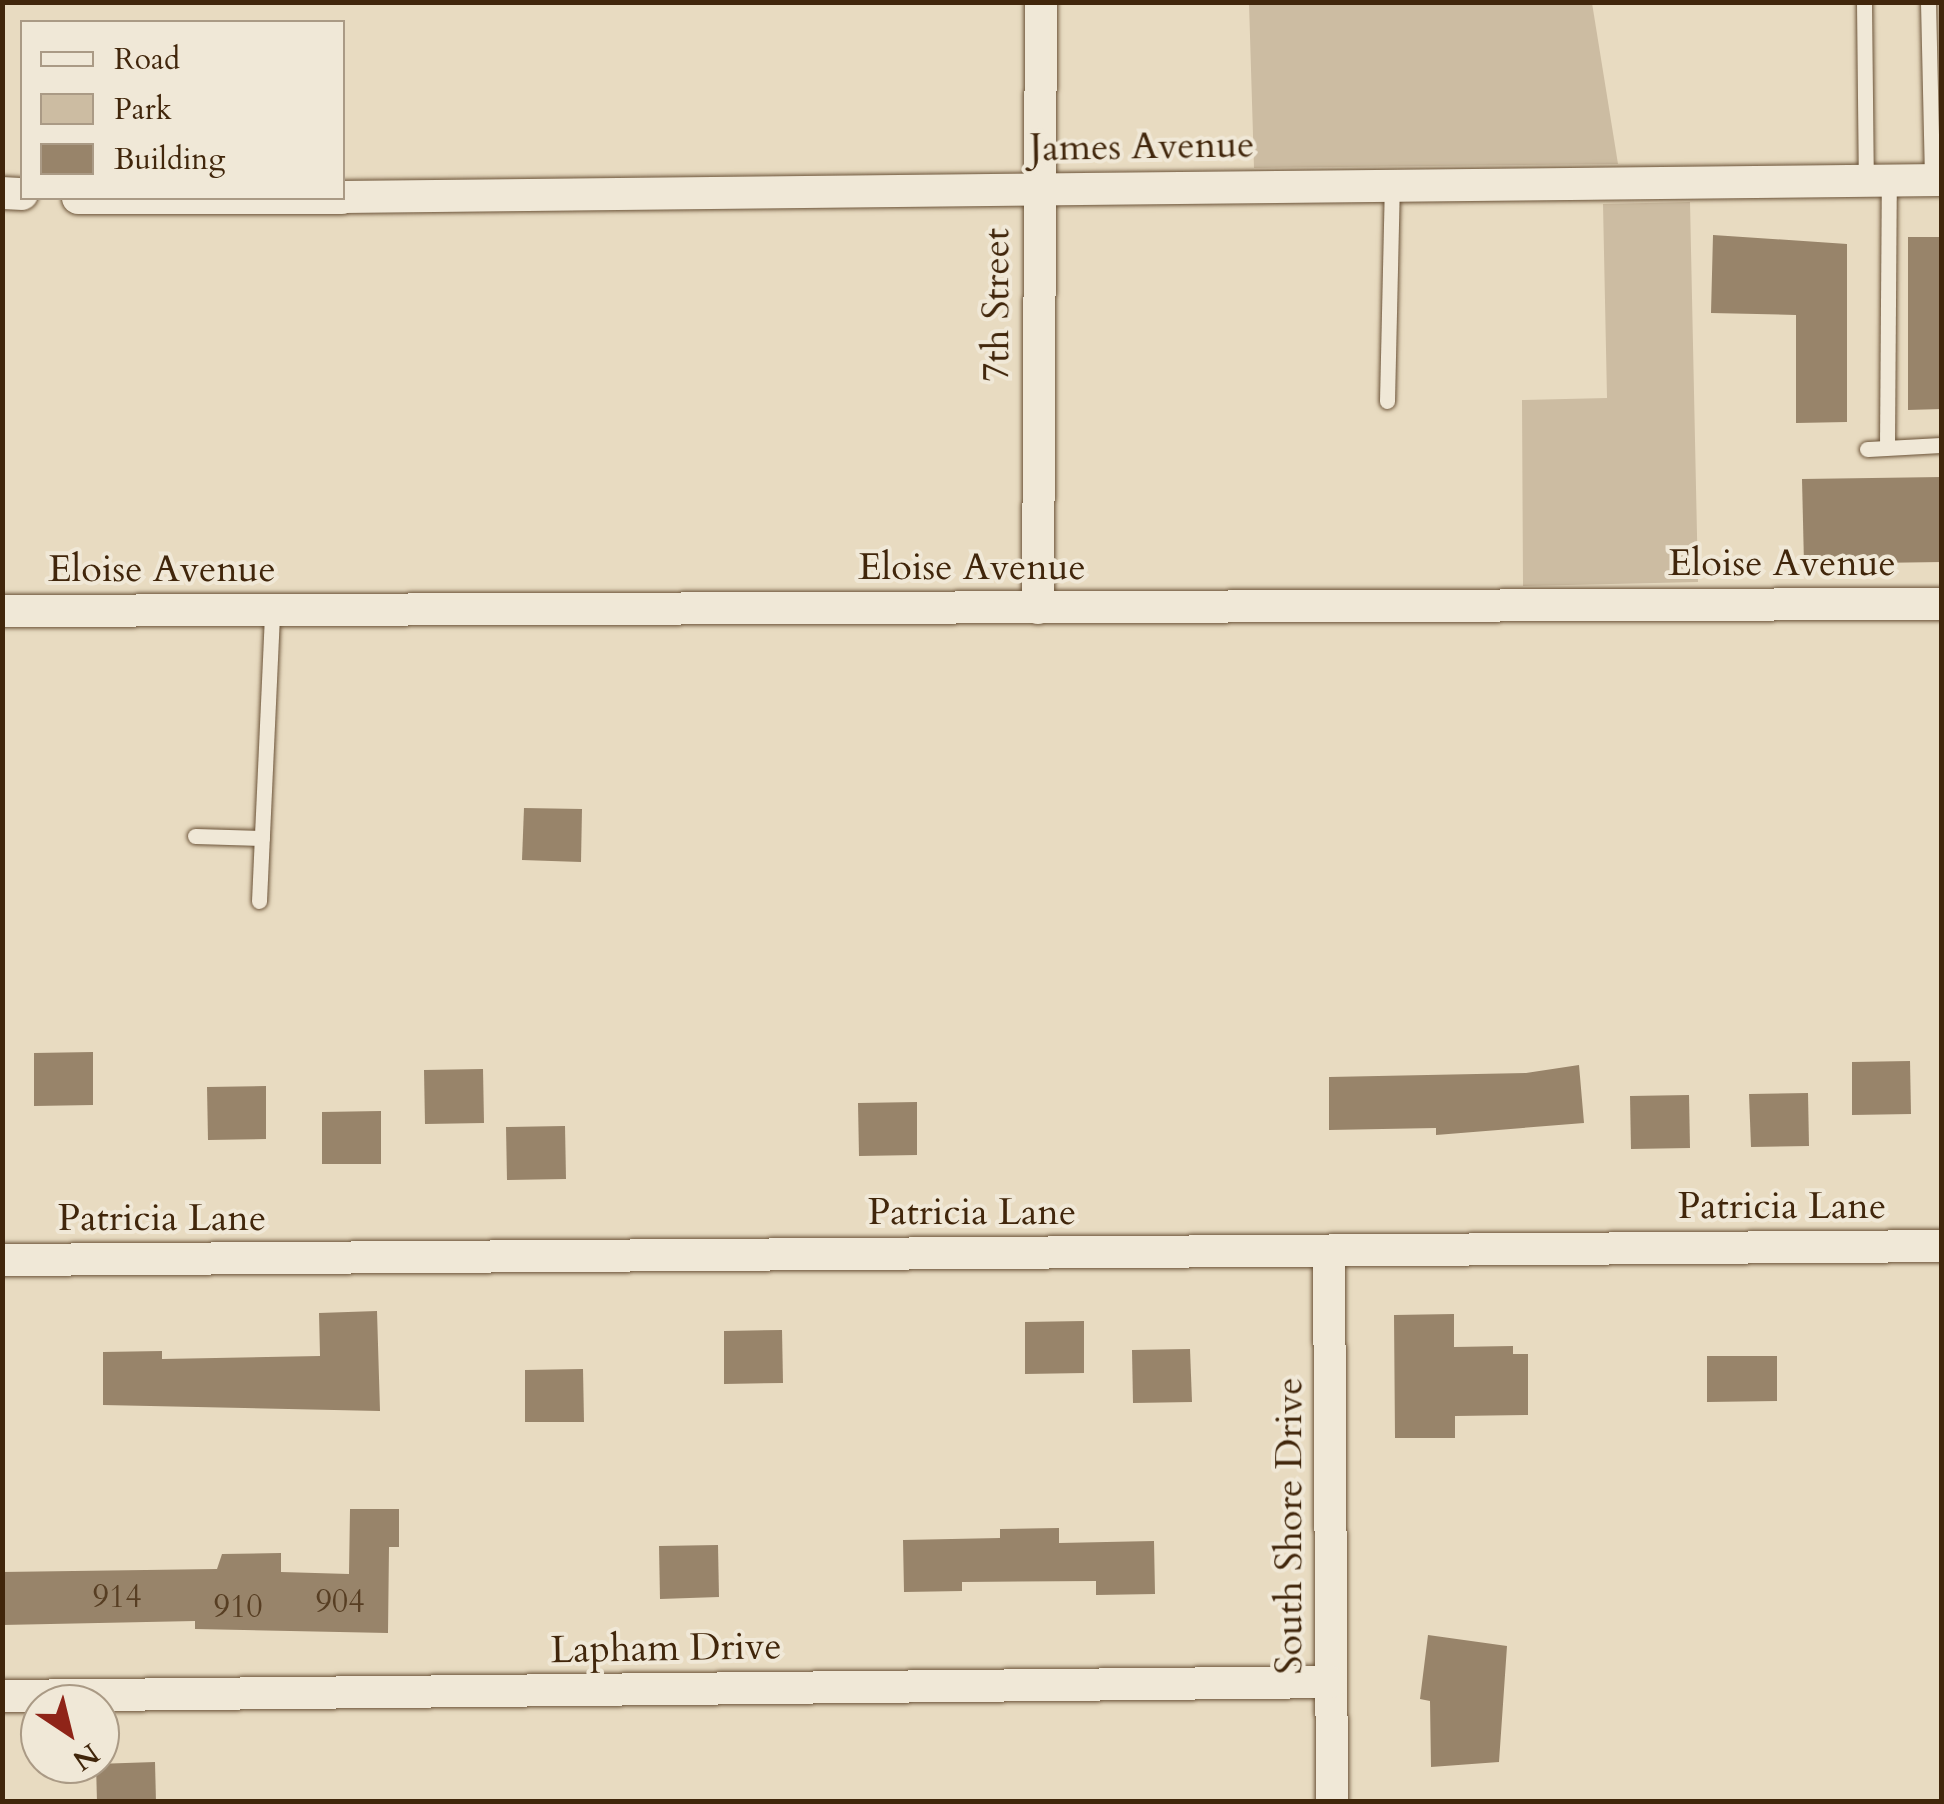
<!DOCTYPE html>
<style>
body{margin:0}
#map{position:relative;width:1944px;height:1804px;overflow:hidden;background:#e8dbc1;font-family:Cardo,serif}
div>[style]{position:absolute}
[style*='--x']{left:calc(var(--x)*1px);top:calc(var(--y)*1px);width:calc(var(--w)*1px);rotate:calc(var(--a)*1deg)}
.green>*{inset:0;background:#ccbca2}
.building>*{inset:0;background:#98846a}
.roads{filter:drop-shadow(0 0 2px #6b5338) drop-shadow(0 0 2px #6b5338)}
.lane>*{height:15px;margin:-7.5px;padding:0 7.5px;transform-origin:7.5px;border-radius:7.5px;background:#f0e8d7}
.street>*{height:32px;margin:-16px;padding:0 16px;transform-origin:16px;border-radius:16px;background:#f0e8d7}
span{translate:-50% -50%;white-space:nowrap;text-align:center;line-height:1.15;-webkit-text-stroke:8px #f0e8d7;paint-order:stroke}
.number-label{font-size:32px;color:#573e23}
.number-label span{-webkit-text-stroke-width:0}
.street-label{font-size:38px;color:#41260b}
.frame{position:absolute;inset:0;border:5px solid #41260b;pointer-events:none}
.legend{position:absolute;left:20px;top:20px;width:325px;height:180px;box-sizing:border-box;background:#f0e8d7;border:2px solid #aa9a85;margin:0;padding:12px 18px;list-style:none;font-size:30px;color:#41260b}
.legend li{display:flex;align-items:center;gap:20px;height:50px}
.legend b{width:50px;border:2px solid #aa9a85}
.north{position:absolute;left:20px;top:1684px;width:100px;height:100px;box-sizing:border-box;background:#f0e8d7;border:2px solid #aa9a85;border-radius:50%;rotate:145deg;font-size:28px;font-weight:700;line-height:40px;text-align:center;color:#41260b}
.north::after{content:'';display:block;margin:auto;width:35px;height:45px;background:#8f2418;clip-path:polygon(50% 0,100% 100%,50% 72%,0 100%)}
</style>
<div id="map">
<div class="green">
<div style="clip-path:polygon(1249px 3px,1592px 3px,1618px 164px,1254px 168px)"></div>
<div style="clip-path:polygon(1690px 202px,1698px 582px,1523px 586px,1522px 400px,1607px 398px,1603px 204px)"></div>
</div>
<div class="building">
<div style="clip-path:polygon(1713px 235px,1847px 244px,1847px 422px,1796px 423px,1796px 315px,1711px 313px)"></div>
<div style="clip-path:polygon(1908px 237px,1942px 237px,1942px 409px,1908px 410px)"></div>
<div style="clip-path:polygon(1942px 477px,1942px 562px,1804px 564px,1802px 479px)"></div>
<div style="clip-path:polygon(524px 808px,582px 809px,581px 862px,522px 860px)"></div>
<div style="clip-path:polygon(93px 1052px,93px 1105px,34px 1106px,34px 1053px)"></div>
<div style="clip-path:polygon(1910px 1061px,1911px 1114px,1852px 1115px,1852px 1062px)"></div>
<div style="clip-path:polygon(1579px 1065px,1584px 1123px,1436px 1135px,1436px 1128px,1329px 1130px,1329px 1077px,1526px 1073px)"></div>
<div style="clip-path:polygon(483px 1069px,484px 1123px,425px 1124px,424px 1070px)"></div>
<div style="clip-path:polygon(266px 1086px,266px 1139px,208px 1140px,207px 1087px)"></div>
<div style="clip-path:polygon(1808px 1093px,1809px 1146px,1751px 1147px,1749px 1094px)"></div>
<div style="clip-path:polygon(1689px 1095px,1690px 1148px,1631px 1149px,1630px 1096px)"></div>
<div style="clip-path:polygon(917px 1102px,917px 1155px,859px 1156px,858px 1103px)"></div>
<div style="clip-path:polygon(381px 1111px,381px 1164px,322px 1164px,322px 1112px)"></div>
<div style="clip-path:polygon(565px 1126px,566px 1179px,507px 1180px,506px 1127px)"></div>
<div style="clip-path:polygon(377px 1311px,380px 1411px,103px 1405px,103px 1352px,162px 1351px,162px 1359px,320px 1356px,319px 1313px)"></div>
<div style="clip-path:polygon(1454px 1314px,1454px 1347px,1513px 1346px,1513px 1354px,1528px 1354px,1528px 1415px,1455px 1416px,1455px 1438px,1395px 1438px,1394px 1315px)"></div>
<div style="clip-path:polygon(1084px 1321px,1084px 1373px,1025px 1374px,1025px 1322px)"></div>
<div style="clip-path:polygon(782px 1330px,783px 1383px,724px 1384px,724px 1331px)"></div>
<div style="clip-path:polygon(1190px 1349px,1192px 1402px,1133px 1403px,1132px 1350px)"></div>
<div style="clip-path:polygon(1707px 1356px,1777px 1356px,1777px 1401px,1707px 1402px)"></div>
<div style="clip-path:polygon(583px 1369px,584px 1422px,525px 1422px,525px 1370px)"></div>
<div style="clip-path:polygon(350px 1509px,399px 1509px,399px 1547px,389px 1547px,388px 1633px,195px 1629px,195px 1621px,2px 1625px,2px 1572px,217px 1569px,222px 1554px,281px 1553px,281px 1572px,349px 1574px)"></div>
<div style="clip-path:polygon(1059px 1528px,1059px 1543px,1154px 1541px,1155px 1594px,1096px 1595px,1096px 1581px,962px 1582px,962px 1591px,904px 1592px,903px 1540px,1000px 1538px,1000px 1529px)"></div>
<div style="clip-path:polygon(718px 1545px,719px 1597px,660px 1599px,659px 1546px)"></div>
<div style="clip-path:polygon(1428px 1635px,1507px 1646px,1499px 1762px,1431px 1767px,1430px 1701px,1420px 1699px)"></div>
<div style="clip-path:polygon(155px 1762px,156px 1802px,97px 1802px,96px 1764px)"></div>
</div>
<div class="roads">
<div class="lane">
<div style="--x:1864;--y:2;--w:178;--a:89.4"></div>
<div style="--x:1928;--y:2;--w:178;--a:88.7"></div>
<div style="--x:1387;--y:401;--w:217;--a:-88.7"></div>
<div style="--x:1887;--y:447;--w:266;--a:-89.6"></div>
<div style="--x:1867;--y:449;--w:75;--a:-3.1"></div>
<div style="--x:195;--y:836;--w:67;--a:1.7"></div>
<div style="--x:259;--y:901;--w:291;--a:-87.4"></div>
</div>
<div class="street">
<div style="--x:2;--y:193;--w:20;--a:3"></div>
<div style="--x:342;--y:197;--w:1600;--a:-0.61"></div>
<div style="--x:78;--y:198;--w:264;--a:0"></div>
<div style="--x:1038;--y:608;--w:606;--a:-89.72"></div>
<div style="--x:2;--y:611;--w:1940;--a:-0.21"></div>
<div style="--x:1329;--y:1251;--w:551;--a:89.69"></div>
<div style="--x:2;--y:1260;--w:1940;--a:-0.41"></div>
<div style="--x:2;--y:1696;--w:1329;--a:-0.6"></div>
</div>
</div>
<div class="number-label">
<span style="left:117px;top:1597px">914</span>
<span style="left:340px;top:1602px">904</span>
<span style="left:238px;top:1607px">910</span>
</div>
<div class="street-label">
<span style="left:1142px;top:147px;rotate:-1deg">James Avenue</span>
<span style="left:997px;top:305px;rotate:-90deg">7th Street</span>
<span style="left:1782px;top:564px">Eloise Avenue</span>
<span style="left:972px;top:568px">Eloise Avenue</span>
<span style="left:162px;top:570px">Eloise Avenue</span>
<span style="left:1782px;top:1207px">Patricia Lane</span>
<span style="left:972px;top:1213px">Patricia Lane</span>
<span style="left:162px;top:1219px">Patricia Lane</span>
<span style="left:1290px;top:1526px;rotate:-90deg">South Shore Drive</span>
<span style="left:666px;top:1649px;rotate:-1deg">Lapham Drive</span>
</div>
<div class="frame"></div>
<ul class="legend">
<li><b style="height:12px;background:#f0e8d7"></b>Road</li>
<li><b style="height:28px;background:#ccbca2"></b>Park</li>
<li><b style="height:28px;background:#98846a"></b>Building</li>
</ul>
<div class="north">N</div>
</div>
